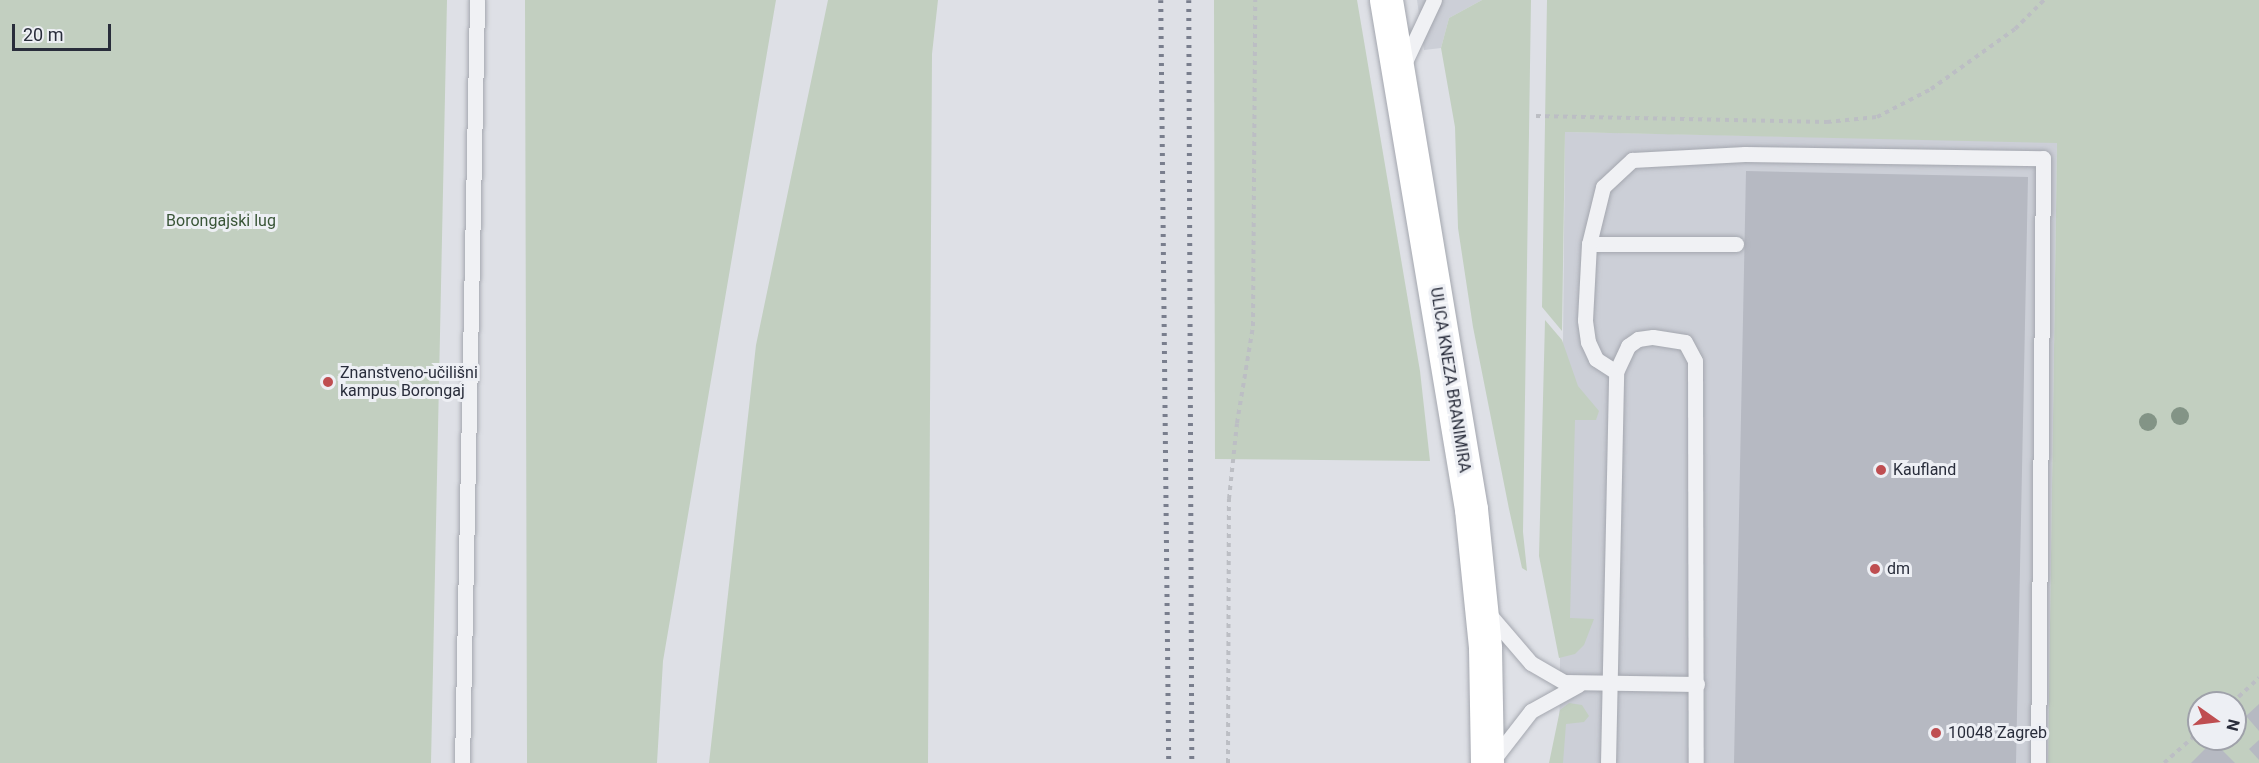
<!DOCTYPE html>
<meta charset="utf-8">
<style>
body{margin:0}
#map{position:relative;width:2259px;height:763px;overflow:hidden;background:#dee0e6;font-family:Roboto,sans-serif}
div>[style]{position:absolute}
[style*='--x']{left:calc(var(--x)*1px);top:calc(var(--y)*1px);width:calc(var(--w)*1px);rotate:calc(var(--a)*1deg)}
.built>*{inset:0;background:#cccfd7}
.green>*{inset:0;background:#c2cfc0}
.building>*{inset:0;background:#b6b9c2}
.path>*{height:4px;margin-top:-2px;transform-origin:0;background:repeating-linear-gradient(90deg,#bcbec4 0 4.5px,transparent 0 9px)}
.roads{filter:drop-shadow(0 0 2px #a4a7af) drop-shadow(0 0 2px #a4a7af)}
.lane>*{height:15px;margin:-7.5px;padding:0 7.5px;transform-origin:7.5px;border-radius:7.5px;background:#f0f1f4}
.secondary>*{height:33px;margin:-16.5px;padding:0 16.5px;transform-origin:16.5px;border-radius:16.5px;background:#fff}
.rail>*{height:4.5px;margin-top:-2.25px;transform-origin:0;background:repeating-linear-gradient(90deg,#797e8d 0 3px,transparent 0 9px)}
.trees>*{width:18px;height:18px;margin:-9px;border-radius:50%;background:#839486}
.dots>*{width:16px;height:16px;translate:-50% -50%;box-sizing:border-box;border:3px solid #edeff4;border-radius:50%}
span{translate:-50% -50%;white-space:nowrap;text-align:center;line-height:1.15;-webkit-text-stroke:6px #edeff4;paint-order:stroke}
.park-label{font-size:16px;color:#395537}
.poi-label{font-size:16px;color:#292d3b}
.left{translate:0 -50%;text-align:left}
.street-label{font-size:16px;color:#292d3b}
.north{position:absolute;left:2187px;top:691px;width:60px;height:60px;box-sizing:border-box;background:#edeff4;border:2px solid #9fa1aa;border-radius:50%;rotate:104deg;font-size:16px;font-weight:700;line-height:24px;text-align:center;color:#292d3b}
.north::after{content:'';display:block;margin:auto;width:21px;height:27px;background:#bf4e51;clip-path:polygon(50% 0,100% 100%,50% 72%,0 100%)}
.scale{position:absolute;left:12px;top:24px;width:99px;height:27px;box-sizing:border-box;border:3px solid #292d3b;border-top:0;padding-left:8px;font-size:18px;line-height:21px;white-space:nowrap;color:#292d3b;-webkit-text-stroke:4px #edeff4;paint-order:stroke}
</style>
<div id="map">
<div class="built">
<div style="clip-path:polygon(1417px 0,1482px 0,1449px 18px,1441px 48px,1424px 50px)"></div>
<div style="clip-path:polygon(1565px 132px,2057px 142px,2048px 763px,1559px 763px)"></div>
</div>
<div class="green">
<div style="clip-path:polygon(0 0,447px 0,431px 763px,0 763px)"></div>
<div style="clip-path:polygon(525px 0,776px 0,663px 661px,657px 763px,527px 763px)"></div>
<div style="clip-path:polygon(828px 0,938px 0,932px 54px,928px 763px,709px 763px,756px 345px)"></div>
<div style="clip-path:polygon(1214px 0,1357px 0,1420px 371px,1430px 461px,1215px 459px)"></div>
<div style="clip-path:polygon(1482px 0,1531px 0,1523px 532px,1527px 571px,1522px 568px,1509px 509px,1473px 327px,1458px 228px,1455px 127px,1441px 48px,1449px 18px)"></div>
<div style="clip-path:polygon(evenodd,1547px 0,2259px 0,2259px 763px,2048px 763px,2057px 143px,1565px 132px,1562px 331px,1542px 307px,1547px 0,2199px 703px,2235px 703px,2235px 739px,2199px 739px,2199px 703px)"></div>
<div style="clip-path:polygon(1545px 320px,1562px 340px,1578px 386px,1599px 411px,1596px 420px,1575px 420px,1570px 618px,1594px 619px,1584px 645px,1575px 654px,1559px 658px,1539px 556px)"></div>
<div style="clip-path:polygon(1569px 703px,1582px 705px,1589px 716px,1584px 722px,1566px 724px,1563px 763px,1549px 763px,1560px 710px)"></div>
</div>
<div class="building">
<div style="clip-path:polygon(1746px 171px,2028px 177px,2016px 763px,1734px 763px)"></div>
<div style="clip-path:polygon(2259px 704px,2259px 731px,2246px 716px)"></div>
<div style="clip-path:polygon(2259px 740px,2259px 760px,2249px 749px)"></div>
<div style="clip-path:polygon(2213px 741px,2235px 763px,2191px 763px)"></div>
</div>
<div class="path">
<div style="--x:1536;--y:116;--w:291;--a:1.2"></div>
<div style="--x:1827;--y:122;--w:50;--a:-5.7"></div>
<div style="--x:1877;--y:117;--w:61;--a:-27.4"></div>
<div style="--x:1931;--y:89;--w:103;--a:-35.5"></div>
<div style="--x:2015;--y:29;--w:41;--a:-45"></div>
<div style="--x:2232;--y:703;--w:37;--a:-43"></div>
<div style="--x:1228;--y:763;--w:264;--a:-89.8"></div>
<div style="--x:1229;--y:499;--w:76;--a:-84"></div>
<div style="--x:1237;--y:423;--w:98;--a:-80.6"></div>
<div style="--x:1253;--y:326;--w:326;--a:-89.6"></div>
<div style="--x:2164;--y:763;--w:47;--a:-41.5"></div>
</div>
<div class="roads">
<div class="lane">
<div style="--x:1402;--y:68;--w:75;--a:-64.8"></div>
<div style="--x:1589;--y:244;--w:147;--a:0"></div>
<div style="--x:1616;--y:372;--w:24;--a:-147"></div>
<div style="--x:1596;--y:359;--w:19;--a:-115"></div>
<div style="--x:1588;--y:342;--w:22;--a:-98"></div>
<div style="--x:1585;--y:320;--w:76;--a:-87"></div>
<div style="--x:1589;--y:244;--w:59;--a:-76.2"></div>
<div style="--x:1603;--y:187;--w:40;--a:-43"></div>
<div style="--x:1632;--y:160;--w:113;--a:-3"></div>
<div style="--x:1745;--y:154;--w:298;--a:0.8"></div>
<div style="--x:2043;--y:158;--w:605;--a:90.47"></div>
<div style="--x:1488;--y:613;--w:66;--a:49.3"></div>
<div style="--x:1531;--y:663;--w:38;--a:30"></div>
<div style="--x:1564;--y:682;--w:133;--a:0.9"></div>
<div style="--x:1493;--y:760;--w:62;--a:-52.2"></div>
<div style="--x:1531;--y:711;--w:54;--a:-29"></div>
<div style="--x:462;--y:763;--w:763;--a:-88.87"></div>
<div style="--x:1608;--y:763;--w:391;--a:-88.8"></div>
<div style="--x:1616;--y:372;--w:29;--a:-65"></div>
<div style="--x:1628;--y:346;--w:12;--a:-35"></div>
<div style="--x:1638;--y:339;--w:15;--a:-8"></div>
<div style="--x:1653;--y:337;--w:32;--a:9"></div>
<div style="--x:1685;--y:342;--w:21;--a:62"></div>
<div style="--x:1695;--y:361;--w:402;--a:89.9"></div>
</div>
<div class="secondary">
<div style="--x:1386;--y:0;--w:516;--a:80.52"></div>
<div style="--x:1471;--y:509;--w:140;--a:84.2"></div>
<div style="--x:1485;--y:648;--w:115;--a:89"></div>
</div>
</div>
<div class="rail">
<div style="--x:1161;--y:0;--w:763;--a:89.4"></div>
<div style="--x:1189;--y:0;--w:763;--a:89.77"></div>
</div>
<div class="trees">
<div style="left:2180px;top:416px"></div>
<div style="left:2148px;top:422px"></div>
</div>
<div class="dots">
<div style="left:328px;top:382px;background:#bf4e51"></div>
<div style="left:1881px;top:470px;background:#bf4e51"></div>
<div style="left:1875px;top:569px;background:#bf4e51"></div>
<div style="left:1936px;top:733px;background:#bf4e51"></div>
</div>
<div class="park-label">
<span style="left:221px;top:221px">Borongajski lug</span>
</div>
<div class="poi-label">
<span class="left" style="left:340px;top:382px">Znanstveno-učilišni<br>kampus Borongaj</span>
<span class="left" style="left:1893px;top:470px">Kaufland</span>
<span class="left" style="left:1887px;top:569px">dm</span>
<span class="left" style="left:1948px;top:733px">10048 Zagreb</span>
</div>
<div class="street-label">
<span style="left:1450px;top:380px;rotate:81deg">ULICA KNEZA BRANIMIRA</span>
</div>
<div class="north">N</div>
<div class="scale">20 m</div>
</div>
